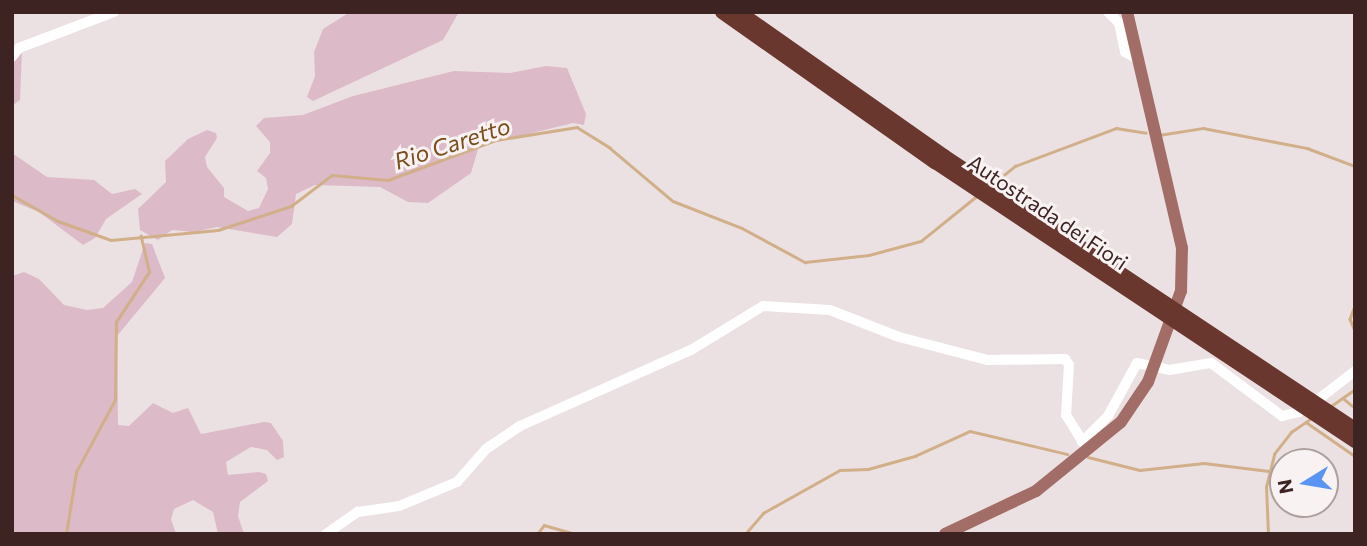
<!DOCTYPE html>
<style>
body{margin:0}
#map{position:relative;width:1367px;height:546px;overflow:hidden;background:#ece1e2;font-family:Commissioner,sans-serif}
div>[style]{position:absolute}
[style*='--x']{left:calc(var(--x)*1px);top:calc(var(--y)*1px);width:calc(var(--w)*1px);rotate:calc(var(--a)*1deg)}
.green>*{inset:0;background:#ddbac7}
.stream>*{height:2.5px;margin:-1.25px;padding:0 1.25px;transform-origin:1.25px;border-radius:1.25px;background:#d1af89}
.minor>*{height:10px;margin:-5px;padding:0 5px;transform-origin:5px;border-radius:5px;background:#fff}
.major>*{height:12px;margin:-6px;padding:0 6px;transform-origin:6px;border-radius:6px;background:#a26d66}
.highway>*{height:14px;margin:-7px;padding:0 7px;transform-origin:7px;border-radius:7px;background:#69372d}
span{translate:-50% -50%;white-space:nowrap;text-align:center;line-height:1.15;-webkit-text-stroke:6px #f8f2f3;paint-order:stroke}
.street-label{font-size:21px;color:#3d2422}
.water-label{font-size:23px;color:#794e1b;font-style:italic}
.frame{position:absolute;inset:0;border:14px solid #3d2422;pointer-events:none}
.north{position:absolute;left:1269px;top:448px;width:70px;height:70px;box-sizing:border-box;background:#f8f2f3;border:2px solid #ada09f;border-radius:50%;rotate:259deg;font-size:19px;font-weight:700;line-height:28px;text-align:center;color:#3d2422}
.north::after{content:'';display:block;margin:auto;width:24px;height:32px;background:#5994f2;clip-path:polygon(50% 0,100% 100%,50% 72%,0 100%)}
</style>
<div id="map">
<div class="green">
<div style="clip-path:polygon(350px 12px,459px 12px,443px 40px,313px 101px,307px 97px,315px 76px,314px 52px,323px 29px)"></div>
<div style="clip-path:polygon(22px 50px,20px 100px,12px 106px,12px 61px)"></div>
<div style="clip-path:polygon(546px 66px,567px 68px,586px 114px,584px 125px,573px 123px,479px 146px,471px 173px,428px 203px,408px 202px,380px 187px,315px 185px,296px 194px,292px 224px,277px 237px,217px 227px,194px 232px,172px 230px,158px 240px,140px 230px,138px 209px,166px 182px,165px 161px,188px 139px,207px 130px,216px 133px,217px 138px,205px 157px,207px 167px,224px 188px,224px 197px,248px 211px,259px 208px,268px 189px,266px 178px,257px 171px,270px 153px,270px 142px,256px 126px,264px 118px,303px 115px,353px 96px,454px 71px,510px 73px)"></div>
<div style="clip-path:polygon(12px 153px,47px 177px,94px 180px,112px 194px,135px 189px,142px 194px,106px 219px,95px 238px,83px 245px,39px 212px,12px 201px)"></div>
<div style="clip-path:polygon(145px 243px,152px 244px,165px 278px,117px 336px,118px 425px,129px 426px,153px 403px,173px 413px,188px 408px,201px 434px,264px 422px,271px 423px,283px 441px,284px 457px,277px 460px,267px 450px,251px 447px,226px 462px,228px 475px,259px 472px,266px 474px,268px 481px,240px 502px,238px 516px,244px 534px,218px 534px,213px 512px,193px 500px,174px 509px,171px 519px,176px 534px,12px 534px,12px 276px,24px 272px,39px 279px,64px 305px,87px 310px,103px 308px,132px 282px)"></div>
</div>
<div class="stream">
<div style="--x:1159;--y:135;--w:45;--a:-9"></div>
<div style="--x:1203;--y:128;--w:106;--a:10.9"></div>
<div style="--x:1307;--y:148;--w:51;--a:20.6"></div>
<div style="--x:994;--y:183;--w:27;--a:-39"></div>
<div style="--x:1015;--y:166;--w:108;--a:-20.6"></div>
<div style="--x:1116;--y:128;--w:30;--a:9"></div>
<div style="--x:12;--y:195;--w:53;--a:29.5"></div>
<div style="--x:58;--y:221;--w:56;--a:19.7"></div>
<div style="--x:111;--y:240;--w:107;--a:-5.3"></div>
<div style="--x:218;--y:230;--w:77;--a:-18.2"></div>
<div style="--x:291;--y:206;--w:51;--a:-37.1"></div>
<div style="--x:332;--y:175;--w:56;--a:5.1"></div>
<div style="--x:388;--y:180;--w:115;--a:-20.3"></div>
<div style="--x:496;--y:140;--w:82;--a:-9.1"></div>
<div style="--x:577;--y:127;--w:39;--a:32"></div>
<div style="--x:610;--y:148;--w:82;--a:40.1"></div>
<div style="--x:673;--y:201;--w:74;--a:21.4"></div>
<div style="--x:742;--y:228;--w:72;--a:28.4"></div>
<div style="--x:805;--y:262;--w:64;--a:-6.2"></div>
<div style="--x:869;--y:255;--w:54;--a:-15.1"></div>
<div style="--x:921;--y:241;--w:73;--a:-38.9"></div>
<div style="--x:1355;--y:306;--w:14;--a:111"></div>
<div style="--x:1350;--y:319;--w:13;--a:67"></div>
<div style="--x:1344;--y:399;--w:14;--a:39"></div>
<div style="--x:1331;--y:406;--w:29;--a:-35"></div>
<div style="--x:1306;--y:422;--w:60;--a:34.8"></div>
<div style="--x:1088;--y:457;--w:54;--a:14"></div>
<div style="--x:1140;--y:470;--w:64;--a:-6.2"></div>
<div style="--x:1204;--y:463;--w:65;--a:7"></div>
<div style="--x:66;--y:534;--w:63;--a:-80.8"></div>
<div style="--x:76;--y:472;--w:82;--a:-61.6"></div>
<div style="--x:115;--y:400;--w:78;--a:-89.3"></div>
<div style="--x:116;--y:322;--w:60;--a:-56.6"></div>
<div style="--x:149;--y:272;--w:37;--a:-103"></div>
<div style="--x:537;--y:534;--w:11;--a:-52"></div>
<div style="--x:544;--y:525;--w:33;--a:16"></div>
<div style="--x:745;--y:534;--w:28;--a:-49"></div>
<div style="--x:763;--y:513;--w:88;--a:-29.2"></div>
<div style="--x:840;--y:470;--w:28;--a:-2"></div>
<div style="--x:868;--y:469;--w:49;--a:-15.5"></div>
<div style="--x:915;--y:456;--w:60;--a:-24.4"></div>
<div style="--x:970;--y:431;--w:100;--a:13.3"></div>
<div style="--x:1268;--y:534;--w:47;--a:-92.4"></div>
<div style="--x:1266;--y:487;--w:34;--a:-76"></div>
<div style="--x:1274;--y:454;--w:28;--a:-52"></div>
<div style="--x:1291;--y:432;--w:22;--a:-34"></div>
</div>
<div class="minor">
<div style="--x:1108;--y:12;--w:16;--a:45"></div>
<div style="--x:1119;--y:23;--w:30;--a:78"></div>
<div style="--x:1125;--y:52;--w:13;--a:29"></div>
<div style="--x:12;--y:57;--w:11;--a:-52"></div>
<div style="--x:19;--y:48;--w:102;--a:-20.8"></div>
<div style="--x:1320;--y:398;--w:44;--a:-37.6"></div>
<div style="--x:1082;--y:442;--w:37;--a:-45"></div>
<div style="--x:1108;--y:416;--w:60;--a:-61.3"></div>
<div style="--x:1137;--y:363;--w:33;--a:12"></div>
<div style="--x:1169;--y:370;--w:43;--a:-9.5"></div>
<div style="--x:1211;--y:363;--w:89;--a:36.7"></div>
<div style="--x:1282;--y:416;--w:18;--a:-13"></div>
<div style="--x:326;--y:534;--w:39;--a:-35"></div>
<div style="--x:358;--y:512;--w:41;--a:-8.3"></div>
<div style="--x:399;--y:506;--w:63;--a:-22.5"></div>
<div style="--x:457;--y:482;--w:44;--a:-48.7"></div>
<div style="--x:486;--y:449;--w:41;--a:-34.1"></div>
<div style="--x:520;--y:426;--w:187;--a:-24"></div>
<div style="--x:691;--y:350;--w:84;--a:-31.4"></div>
<div style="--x:763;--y:306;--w:67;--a:3.4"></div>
<div style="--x:830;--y:310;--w:74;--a:21.4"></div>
<div style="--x:899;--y:337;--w:91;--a:14.6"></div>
<div style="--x:987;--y:360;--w:78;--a:-0.7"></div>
<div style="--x:1065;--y:359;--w:7;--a:56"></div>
<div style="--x:1069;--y:365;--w:50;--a:93.4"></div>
<div style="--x:1066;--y:415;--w:40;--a:58"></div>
</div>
<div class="major">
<div style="--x:945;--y:534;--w:101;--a:-25.3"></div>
<div style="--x:1036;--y:491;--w:109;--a:-39.1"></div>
<div style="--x:1121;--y:422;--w:48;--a:-56"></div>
<div style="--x:1148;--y:382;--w:97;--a:-70.1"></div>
<div style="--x:1181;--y:291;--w:43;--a:-88.7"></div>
<div style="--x:1182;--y:248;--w:242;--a:-103.1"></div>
</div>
<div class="highway">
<div style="--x:722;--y:12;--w:261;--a:35.2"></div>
<div style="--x:935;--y:162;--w:504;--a:33.6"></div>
<div style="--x:739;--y:12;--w:251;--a:35.1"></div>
<div style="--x:944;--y:156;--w:493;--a:33.6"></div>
</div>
<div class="street-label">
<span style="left:1048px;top:212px;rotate:34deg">Autostrada dei Fiori</span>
</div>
<div class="water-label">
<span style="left:452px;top:143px;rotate:-18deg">Rio Caretto</span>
</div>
<div class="frame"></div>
<div class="north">N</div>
</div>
